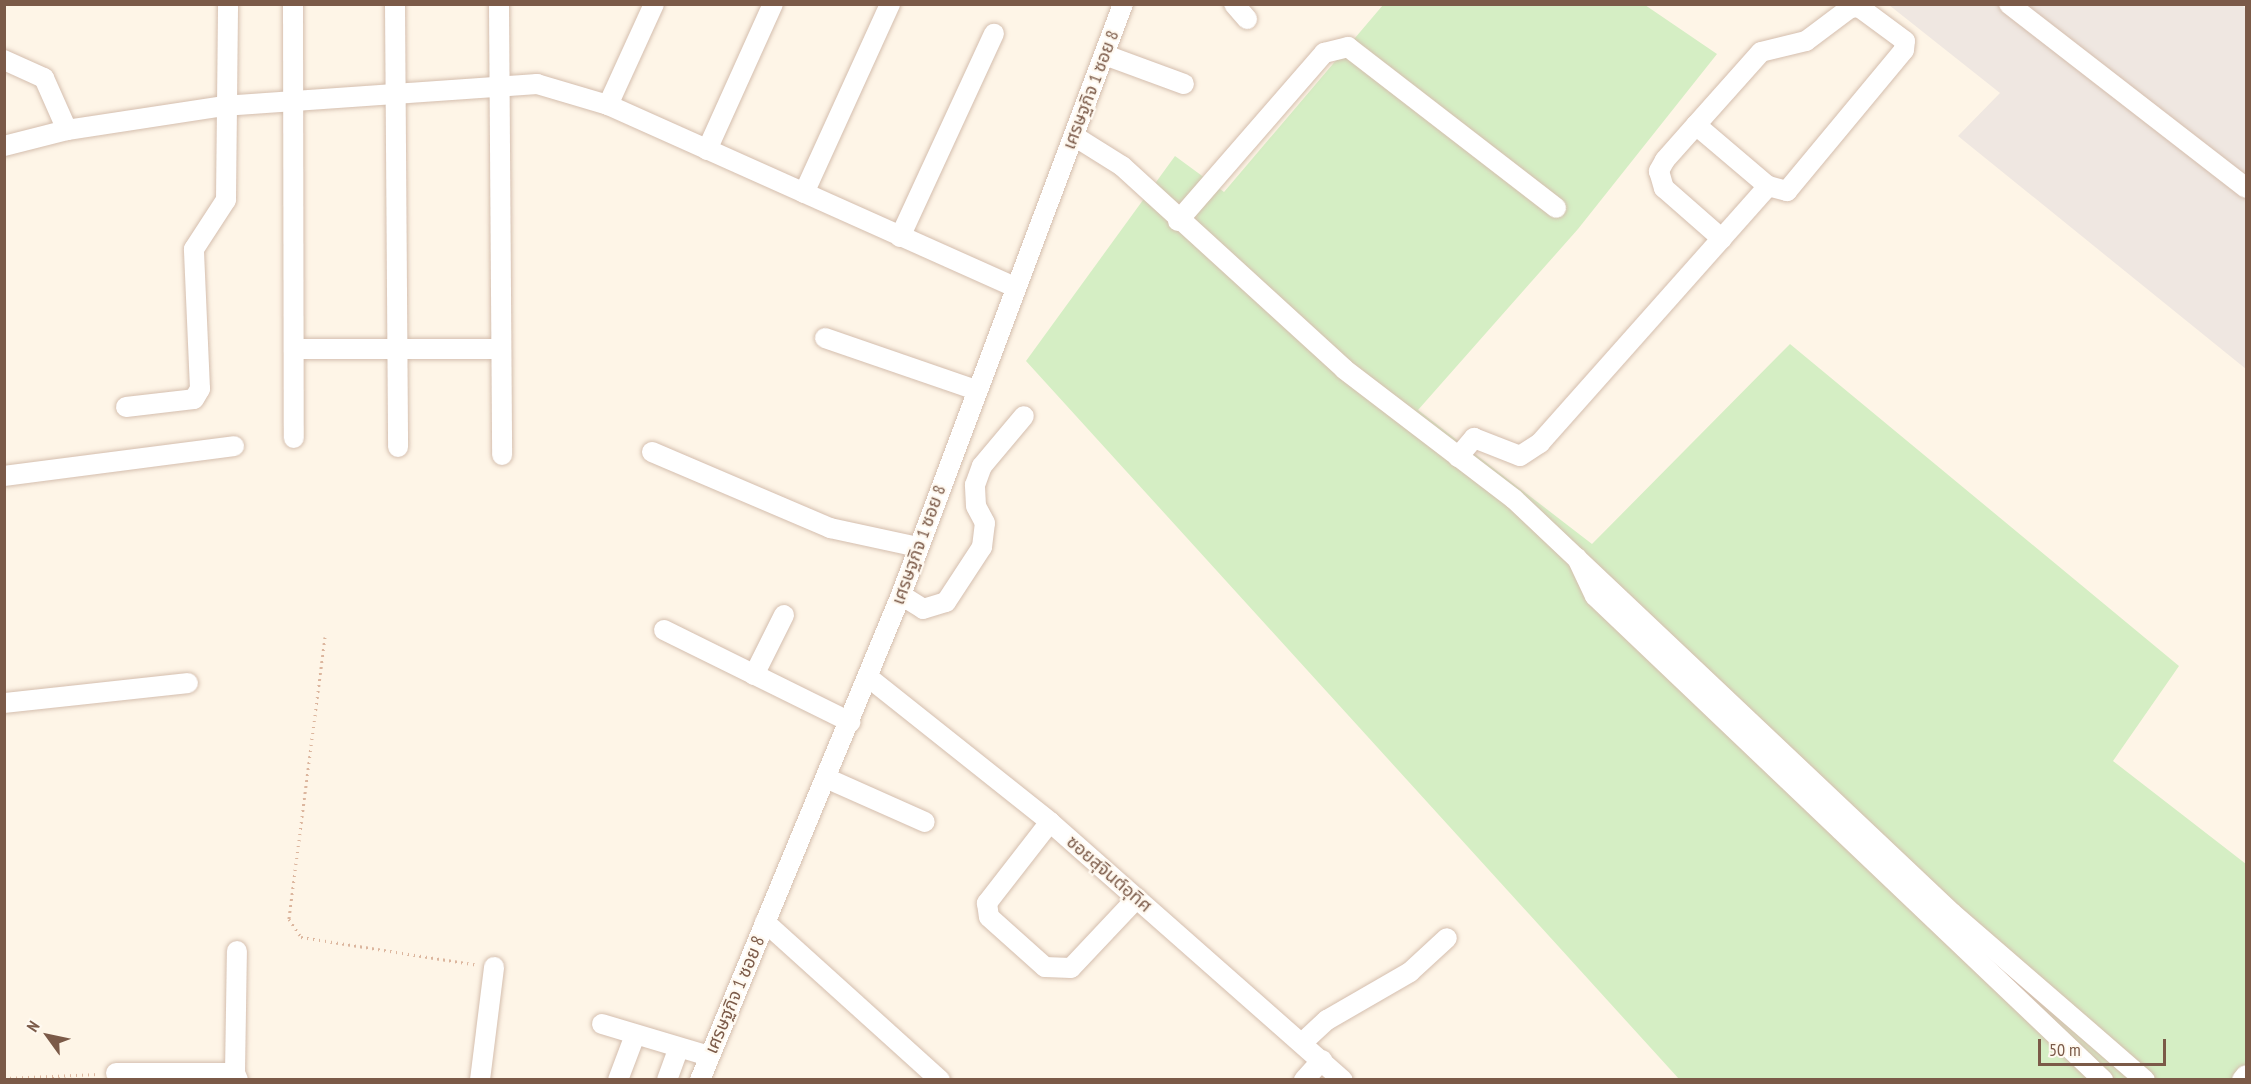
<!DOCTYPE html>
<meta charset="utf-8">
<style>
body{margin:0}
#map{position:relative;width:2251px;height:1084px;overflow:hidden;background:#fef5e7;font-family:"PT Sans Narrow","Noto Sans Thai",sans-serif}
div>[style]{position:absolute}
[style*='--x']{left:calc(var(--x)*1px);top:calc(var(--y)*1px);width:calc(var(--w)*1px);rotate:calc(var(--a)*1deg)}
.industrial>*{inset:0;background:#efe7e1}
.green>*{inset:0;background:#d5eec4}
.path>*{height:3px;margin-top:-1.5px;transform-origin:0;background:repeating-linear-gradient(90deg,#dcb69e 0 1.5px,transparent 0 6px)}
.roads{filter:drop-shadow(0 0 2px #d4beae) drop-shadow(0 0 2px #d4beae)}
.minor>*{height:20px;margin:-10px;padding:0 10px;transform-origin:10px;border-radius:10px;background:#fff}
span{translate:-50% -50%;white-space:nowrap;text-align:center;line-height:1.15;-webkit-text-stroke:4.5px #fff9f0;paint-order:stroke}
.street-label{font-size:18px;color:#7b5a48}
.frame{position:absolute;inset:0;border:6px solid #7b5a48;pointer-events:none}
.north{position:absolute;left:18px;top:1006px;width:60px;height:60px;-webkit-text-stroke:4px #fff9f0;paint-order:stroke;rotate:303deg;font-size:16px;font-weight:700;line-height:24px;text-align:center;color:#7b5a48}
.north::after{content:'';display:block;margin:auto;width:21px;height:27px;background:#7b5a48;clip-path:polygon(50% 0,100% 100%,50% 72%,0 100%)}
.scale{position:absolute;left:2038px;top:1039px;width:128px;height:27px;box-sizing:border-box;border:3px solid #7b5a48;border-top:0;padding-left:8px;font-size:18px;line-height:21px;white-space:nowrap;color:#7b5a48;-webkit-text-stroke:4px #fff9f0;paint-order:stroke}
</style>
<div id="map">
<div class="industrial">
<div style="clip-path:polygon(2241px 4px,2246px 9px,2246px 369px,1958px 136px,2000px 93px,1889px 5px)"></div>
</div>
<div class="green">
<div style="clip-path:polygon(1383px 5px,1645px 5px,1717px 54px,1578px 229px,1418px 410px,1592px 544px,1790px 344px,2179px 666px,2113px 761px,2246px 864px,2246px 1079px,1679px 1079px,1026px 361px,1175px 156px,1224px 192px)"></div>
</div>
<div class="path">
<div style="--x:325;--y:637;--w:284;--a:97.3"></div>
<div style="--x:289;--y:919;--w:22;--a:56"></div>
<div style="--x:301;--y:937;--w:178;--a:9"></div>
<div style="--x:4;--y:1078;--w:95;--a:-2.4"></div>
</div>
<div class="roads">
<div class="minor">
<div style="--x:293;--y:4;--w:434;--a:89.9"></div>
<div style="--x:395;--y:4;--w:443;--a:89.6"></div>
<div style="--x:499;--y:4;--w:451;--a:89.6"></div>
<div style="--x:1234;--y:4;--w:20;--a:49"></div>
<div style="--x:2009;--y:4;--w:300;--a:37.8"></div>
<div style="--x:1105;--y:55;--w:84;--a:20.2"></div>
<div style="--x:4;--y:60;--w:44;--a:24.2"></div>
<div style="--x:44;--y:78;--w:57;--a:66.1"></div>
<div style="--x:608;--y:105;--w:111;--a:-65.5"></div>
<div style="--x:1696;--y:125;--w:94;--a:40.3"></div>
<div style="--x:1768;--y:186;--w:20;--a:15"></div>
<div style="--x:1787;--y:191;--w:183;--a:-50.3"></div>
<div style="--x:1904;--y:50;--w:9;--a:-84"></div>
<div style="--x:1905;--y:41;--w:57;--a:-143.5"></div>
<div style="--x:1859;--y:7;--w:9;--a:174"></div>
<div style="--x:1850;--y:8;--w:55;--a:143.1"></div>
<div style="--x:1806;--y:41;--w:46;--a:166.3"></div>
<div style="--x:1761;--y:52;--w:98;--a:131.7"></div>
<div style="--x:1696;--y:125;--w:47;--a:131.5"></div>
<div style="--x:1665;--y:160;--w:13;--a:119"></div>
<div style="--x:1659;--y:171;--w:18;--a:74"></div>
<div style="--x:1664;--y:188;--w:77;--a:41.3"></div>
<div style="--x:1074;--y:136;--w:57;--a:32"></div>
<div style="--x:1122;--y:166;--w:301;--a:42.4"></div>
<div style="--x:1344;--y:369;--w:214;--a:37.4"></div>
<div style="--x:1514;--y:499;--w:603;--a:43.39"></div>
<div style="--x:1952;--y:913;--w:255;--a:40.9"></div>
<div style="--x:4;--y:146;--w:65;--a:-14.3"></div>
<div style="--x:67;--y:130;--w:158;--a:-8.7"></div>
<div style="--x:223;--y:106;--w:315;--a:-4"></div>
<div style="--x:537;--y:84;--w:74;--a:16.5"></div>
<div style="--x:608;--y:105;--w:445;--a:24.1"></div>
<div style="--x:707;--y:150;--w:160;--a:-65.7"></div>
<div style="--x:804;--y:193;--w:208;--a:-65.5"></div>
<div style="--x:1178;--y:221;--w:223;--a:-49"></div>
<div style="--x:1324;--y:53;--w:25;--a:-14"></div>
<div style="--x:1348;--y:47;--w:263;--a:37.7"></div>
<div style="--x:900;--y:237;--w:224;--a:-65.2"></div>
<div style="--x:825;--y:338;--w:160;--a:19"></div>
<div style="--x:295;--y:349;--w:204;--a:0"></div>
<div style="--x:126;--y:407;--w:68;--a:-6.7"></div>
<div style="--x:194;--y:399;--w:12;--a:-59"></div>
<div style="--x:200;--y:389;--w:140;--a:-92.5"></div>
<div style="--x:194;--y:249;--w:59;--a:-56.9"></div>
<div style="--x:226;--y:200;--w:196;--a:-89.4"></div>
<div style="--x:652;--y:452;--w:194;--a:23.1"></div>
<div style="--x:830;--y:528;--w:90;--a:12.2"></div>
<div style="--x:1458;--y:457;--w:25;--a:-50"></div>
<div style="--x:1474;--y:438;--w:49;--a:21.4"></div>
<div style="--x:1520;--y:456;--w:24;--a:-33"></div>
<div style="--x:1540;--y:443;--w:344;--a:-48.4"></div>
<div style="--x:4;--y:476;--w:232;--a:-7.4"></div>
<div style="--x:1577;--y:558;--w:42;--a:64.7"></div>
<div style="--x:1595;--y:596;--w:702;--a:43.61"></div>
<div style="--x:901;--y:595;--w:26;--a:32"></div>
<div style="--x:923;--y:609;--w:24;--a:-17"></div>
<div style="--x:946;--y:602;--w:66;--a:-56.8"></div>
<div style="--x:982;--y:547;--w:24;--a:-83"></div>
<div style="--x:985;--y:523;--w:19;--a:-118"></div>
<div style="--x:976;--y:506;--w:21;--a:-93"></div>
<div style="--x:975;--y:485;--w:20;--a:-70"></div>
<div style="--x:982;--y:466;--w:65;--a:-50"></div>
<div style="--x:664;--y:630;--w:208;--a:26.3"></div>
<div style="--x:754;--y:675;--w:67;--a:-63.4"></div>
<div style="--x:868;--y:677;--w:233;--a:38.5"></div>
<div style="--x:1050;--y:822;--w:390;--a:41.4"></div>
<div style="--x:4;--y:703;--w:185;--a:-6.2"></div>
<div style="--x:826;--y:778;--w:108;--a:24"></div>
<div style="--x:1050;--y:822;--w:103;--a:127.9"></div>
<div style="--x:987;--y:903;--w:14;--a:82"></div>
<div style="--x:989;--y:917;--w:75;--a:41.8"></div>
<div style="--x:1045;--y:967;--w:26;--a:2"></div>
<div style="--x:1071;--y:968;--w:96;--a:-46.7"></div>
<div style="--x:765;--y:922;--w:236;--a:42.1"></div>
<div style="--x:602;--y:1024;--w:112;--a:16.7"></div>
<div style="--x:1302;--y:1043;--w:34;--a:-43"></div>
<div style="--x:1327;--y:1020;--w:96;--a:-30"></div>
<div style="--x:1410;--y:972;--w:50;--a:-42.6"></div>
<div style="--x:116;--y:1073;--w:119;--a:0"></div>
<div style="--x:235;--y:1073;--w:8;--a:67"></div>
<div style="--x:235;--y:1073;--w:122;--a:-89.1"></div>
<div style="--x:480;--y:1080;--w:114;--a:-82.9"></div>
<div style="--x:618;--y:1080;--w:48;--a:-69.3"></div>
<div style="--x:667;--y:1080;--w:33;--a:-70"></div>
<div style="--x:700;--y:1080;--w:525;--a:-67.49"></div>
<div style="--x:901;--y:595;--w:631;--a:-69.41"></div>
<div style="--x:1304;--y:1080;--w:27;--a:-48"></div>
<div style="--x:2242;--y:1080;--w:6;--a:-51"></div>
</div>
</div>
<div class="street-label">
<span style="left:1091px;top:90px;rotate:-69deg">เศรษฐกิจ 1 ซอย 8</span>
<span style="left:919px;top:545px;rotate:-70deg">เศรษฐกิจ 1 ซอย 8</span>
<span style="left:1109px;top:874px;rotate:41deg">ซอยสุจินต์อุทิศ</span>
<span style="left:735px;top:995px;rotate:-67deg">เศรษฐกิจ 1 ซอย 8</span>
</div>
<div class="frame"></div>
<div class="north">N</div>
<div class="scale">50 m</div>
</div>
